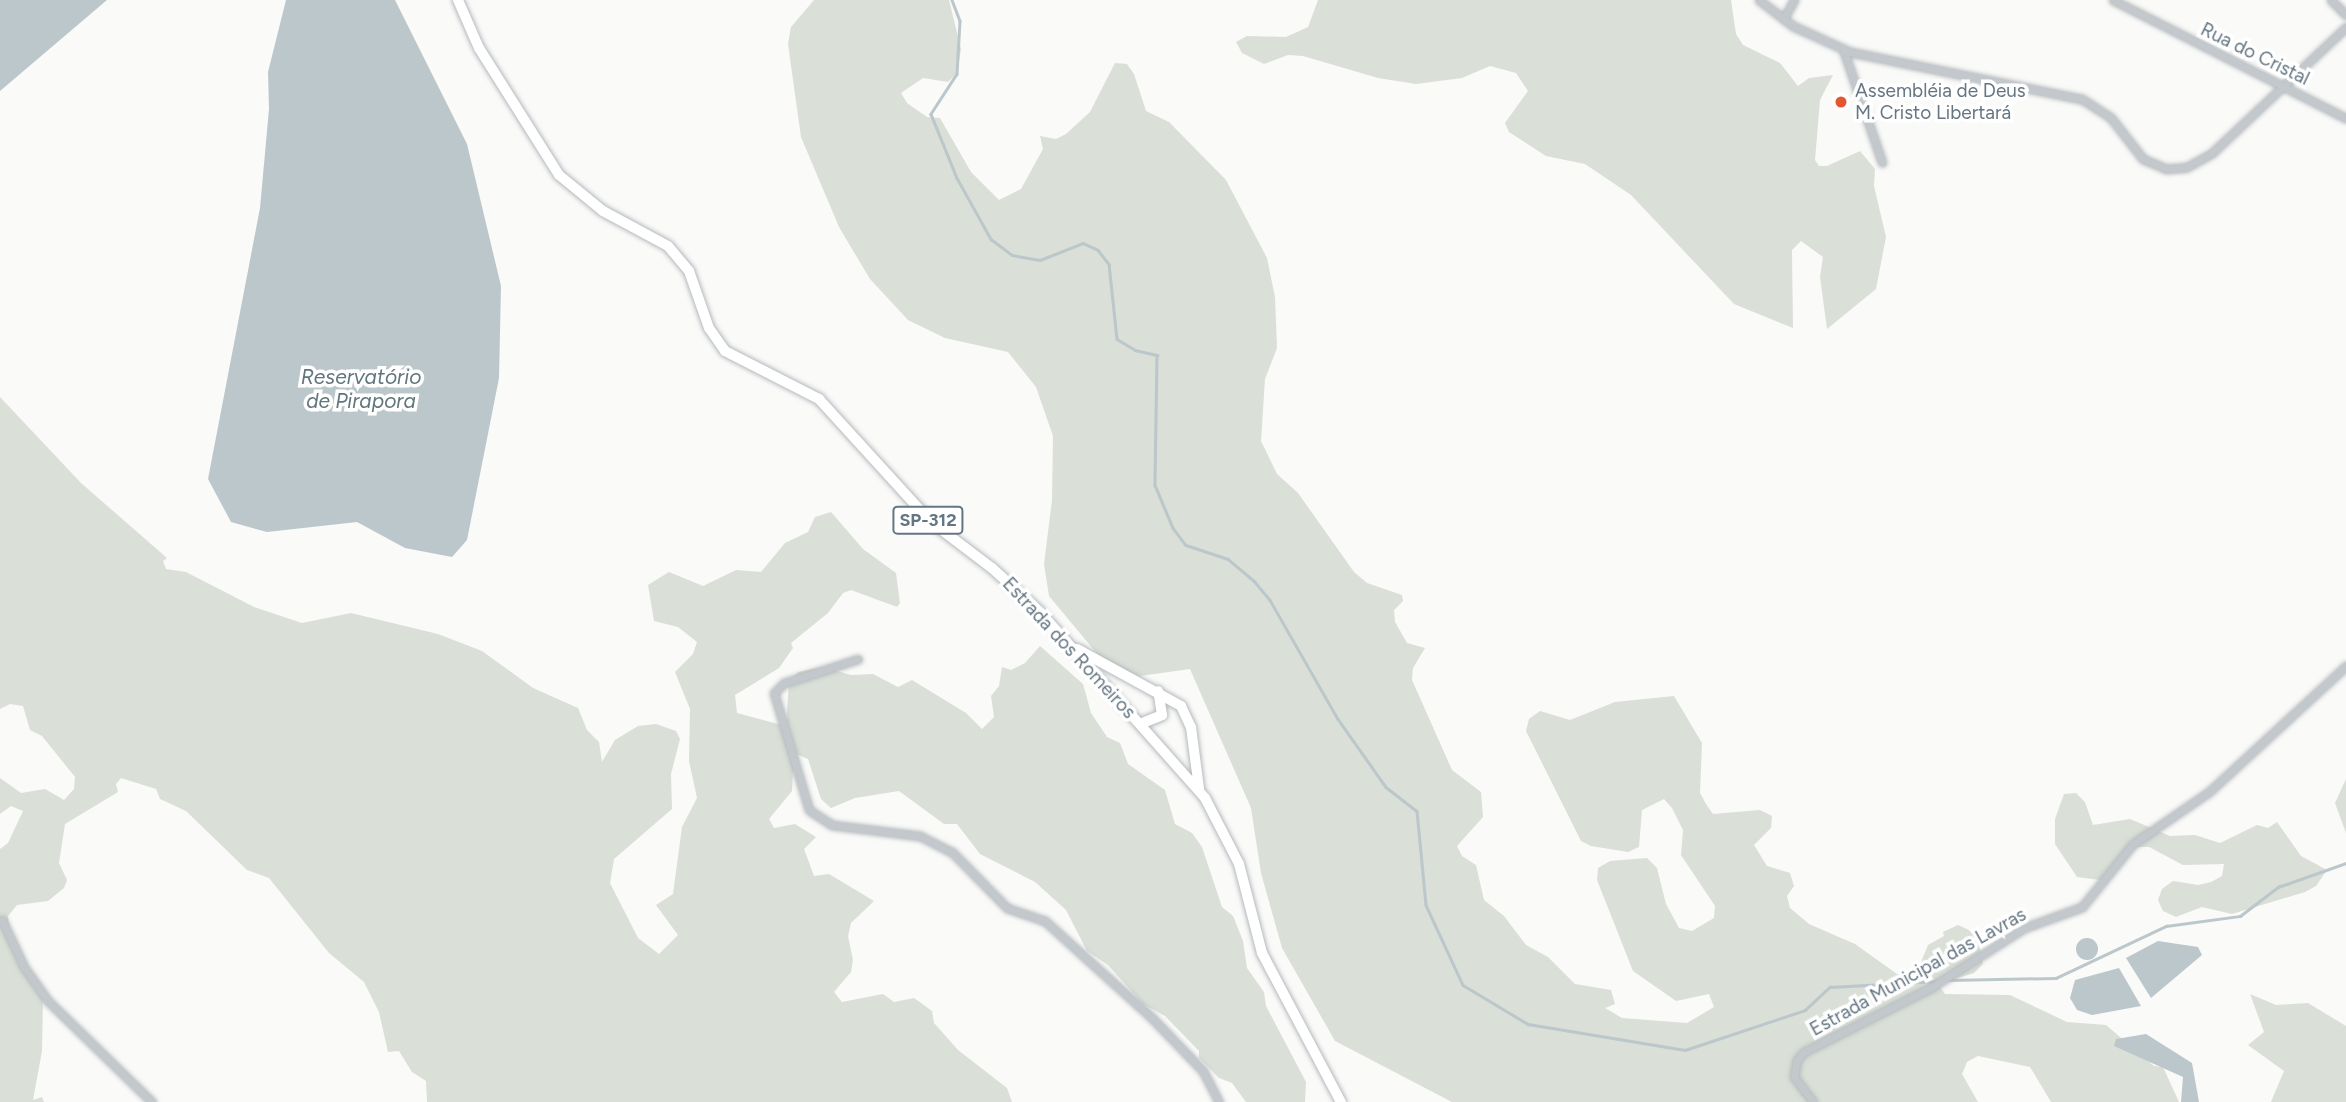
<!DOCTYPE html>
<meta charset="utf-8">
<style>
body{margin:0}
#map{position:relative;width:2346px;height:1102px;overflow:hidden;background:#fafaf8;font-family:Figtree,sans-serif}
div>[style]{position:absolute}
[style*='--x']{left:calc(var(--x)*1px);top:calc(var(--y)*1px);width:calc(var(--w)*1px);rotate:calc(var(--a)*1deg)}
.green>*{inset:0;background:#dadfd7}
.water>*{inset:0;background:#bbc7cb}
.round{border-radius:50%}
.stream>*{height:2.5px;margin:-1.25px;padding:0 1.25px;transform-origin:1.25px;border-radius:1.25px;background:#bbc7cb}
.roads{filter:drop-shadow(0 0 2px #b5babe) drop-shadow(0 0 2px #b5babe)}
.minor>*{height:7px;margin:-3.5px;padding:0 3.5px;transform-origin:3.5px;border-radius:3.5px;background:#c3c8cc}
.primary>*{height:10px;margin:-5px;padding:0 5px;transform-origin:5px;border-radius:5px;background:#fff}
.dots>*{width:19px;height:19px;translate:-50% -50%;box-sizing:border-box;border:4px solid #fff;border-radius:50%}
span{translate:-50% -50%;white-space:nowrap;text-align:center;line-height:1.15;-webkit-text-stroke:7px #fff;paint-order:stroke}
.shield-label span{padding:2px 5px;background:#fff;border:2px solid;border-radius:5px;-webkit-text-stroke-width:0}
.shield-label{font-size:18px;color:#657683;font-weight:700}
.street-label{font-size:19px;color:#657683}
.poi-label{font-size:19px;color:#657683}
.left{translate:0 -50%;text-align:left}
.water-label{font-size:21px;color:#60757c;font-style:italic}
</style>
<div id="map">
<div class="green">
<div style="clip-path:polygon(814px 0,949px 0,961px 49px,957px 73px,948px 82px,923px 78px,901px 93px,907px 103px,927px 117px,940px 118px,971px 172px,999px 200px,1021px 189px,1043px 149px,1040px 136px,1056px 139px,1066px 134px,1090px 112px,1115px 63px,1127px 64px,1134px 74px,1146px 111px,1169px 122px,1226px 180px,1267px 258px,1275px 297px,1277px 348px,1265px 379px,1261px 441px,1277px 474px,1298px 493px,1354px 572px,1367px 583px,1402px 595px,1403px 601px,1394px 610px,1395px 622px,1407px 643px,1425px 648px,1413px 668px,1412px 680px,1452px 770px,1481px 792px,1483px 817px,1457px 846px,1462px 856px,1476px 865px,1484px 900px,1504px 916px,1526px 945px,1548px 957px,1575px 984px,1611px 990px,1615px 1004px,1605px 1008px,1622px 1018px,1687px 1023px,1714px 1007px,1709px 994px,1676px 1001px,1633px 971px,1597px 880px,1598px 868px,1610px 861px,1647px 858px,1657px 868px,1666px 904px,1679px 928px,1692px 931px,1714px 918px,1715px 906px,1681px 855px,1683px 830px,1672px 808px,1664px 799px,1642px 810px,1639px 847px,1628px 852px,1591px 846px,1581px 841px,1526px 731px,1529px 719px,1540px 711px,1570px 720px,1615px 702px,1674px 696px,1702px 743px,1700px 793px,1706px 804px,1713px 814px,1760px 810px,1772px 816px,1771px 828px,1754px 845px,1767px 866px,1790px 873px,1794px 886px,1787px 896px,1790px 908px,1809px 924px,1855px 944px,1897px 974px,1909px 975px,1919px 967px,1928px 945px,1944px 936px,1943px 932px,1958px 925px,1969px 930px,1978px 939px,1983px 964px,1974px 973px,1938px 984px,1945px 994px,2010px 995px,2067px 1022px,2106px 1025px,2154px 1066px,2163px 1067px,2179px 1102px,2051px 1102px,2030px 1067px,1978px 1056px,1967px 1062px,1962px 1074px,1978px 1102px,1452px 1102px,1335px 1041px,1282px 948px,1261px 873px,1251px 808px,1190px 669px,1140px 676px,1109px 668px,1049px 596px,1044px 564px,1052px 500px,1053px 436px,1036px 387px,1008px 352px,945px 338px,908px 320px,870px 279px,839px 227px,801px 137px,788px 44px,791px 27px)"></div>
<div style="clip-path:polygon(1318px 0,1731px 0,1736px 34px,1743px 45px,1780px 63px,1798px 86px,1809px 78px,1833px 75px,1820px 100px,1815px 160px,1819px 166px,1827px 166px,1860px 151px,1875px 169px,1874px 186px,1886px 237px,1876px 289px,1827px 329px,1820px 277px,1823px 257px,1801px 241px,1792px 250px,1793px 328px,1734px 304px,1631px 195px,1585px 164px,1546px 156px,1509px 132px,1505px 123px,1528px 91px,1516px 73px,1490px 66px,1462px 78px,1416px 84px,1378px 78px,1303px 56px,1288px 55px,1264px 64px,1242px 53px,1236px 42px,1247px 36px,1286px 37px,1308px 27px)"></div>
<div style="clip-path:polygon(0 397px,81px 483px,167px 558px,163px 561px,166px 569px,186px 572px,254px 607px,302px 623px,351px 613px,438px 634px,482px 651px,533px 688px,578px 708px,587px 730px,599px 742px,602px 762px,615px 740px,638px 726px,656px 724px,676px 731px,680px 739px,671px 774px,672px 809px,614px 859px,610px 883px,638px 938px,659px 954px,678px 935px,656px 905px,673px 894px,682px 827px,697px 798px,689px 761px,690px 709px,675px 672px,693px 654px,697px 642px,678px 627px,654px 621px,648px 585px,669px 572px,703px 586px,736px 570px,761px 572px,785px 543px,808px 532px,815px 517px,831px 512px,863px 549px,896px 573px,900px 603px,897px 607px,851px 590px,843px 593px,828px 613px,791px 643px,793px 648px,779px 668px,735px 695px,737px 713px,786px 726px,789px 682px,798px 672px,823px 667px,851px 675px,873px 674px,898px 687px,912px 680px,966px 713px,982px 729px,994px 717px,991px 696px,999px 686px,1002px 667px,1011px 670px,1025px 663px,1040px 646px,1083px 684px,1091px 713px,1107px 737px,1120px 743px,1128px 764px,1165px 790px,1175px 824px,1192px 833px,1202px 847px,1222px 907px,1233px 916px,1243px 941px,1247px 968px,1264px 992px,1266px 1006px,1306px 1082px,1305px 1102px,1246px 1102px,1232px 1083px,1219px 1078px,1199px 1058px,1199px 1051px,1165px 1016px,1143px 1004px,1108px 965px,1087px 951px,1066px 910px,1035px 882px,980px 854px,957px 824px,944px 824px,899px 791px,855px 798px,831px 808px,821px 799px,808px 759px,794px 753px,792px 791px,769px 819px,774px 828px,795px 824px,816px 837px,804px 849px,814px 876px,829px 874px,874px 901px,851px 923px,848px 936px,853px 960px,851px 972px,834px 992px,842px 1002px,883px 994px,894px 1002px,914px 998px,932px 1011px,934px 1023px,958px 1050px,1007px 1088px,1012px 1102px,427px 1102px,426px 1081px,412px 1072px,399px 1051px,388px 1052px,379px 1012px,364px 982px,329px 953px,269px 878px,247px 870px,186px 811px,160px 799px,156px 789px,121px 778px,116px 784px,118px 792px,65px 824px,59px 863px,67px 880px,64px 888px,48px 901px,17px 905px,8px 916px,9px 927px,43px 999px,42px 1051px,33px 1100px,42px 1097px,44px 1102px,0 1102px,0 849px,8px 843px,23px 811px,11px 806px,0 814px,0 778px,21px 793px,45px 789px,64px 800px,74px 789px,75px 777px,42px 736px,30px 730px,23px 706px,10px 704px,0 709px)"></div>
<div style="clip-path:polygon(2346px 779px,2346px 833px,2335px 803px)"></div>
<div style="clip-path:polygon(2076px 793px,2085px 802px,2093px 825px,2130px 819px,2170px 836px,2195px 835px,2220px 843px,2257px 825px,2268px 828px,2277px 822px,2301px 856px,2327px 870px,2316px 886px,2305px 892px,2232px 914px,2202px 907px,2176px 917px,2163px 911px,2158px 900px,2162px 889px,2173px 881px,2198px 885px,2211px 882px,2222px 876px,2224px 864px,2183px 865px,2149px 847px,2136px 847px,2100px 880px,2077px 877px,2055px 844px,2055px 819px,2064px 794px)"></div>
<div style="clip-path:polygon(2250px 994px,2276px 1005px,2308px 1003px,2346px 1026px,2346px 1102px,2271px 1102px,2284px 1071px,2248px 1045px,2264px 1032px)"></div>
</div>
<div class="water">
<div style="clip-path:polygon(0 0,107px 0,0 91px)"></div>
<div style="clip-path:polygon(286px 0,395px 0,467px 144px,501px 286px,499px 378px,467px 540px,452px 557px,405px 548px,357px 522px,267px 532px,231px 522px,208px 479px,260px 208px,269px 109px,268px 72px)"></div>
<div class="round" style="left:2076px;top:938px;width:22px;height:22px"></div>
<div style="clip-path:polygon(2158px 941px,2198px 947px,2202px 955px,2151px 998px,2126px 958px)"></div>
<div style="clip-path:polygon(2119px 968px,2141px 1006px,2092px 1015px,2077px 1010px,2070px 998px,2075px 980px)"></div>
<div style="clip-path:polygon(2146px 1034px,2192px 1063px,2199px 1102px,2181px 1102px,2183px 1077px,2114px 1046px,2116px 1039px)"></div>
</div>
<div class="stream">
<div style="--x:952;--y:0;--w:22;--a:69"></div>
<div style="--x:960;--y:21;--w:53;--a:93.2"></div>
<div style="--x:957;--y:74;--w:48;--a:123"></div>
<div style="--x:931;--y:114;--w:69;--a:67.9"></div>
<div style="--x:957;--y:178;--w:70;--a:60.9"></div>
<div style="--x:991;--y:239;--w:26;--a:37"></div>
<div style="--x:1012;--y:255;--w:28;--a:10"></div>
<div style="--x:1040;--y:260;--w:46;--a:-21.6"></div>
<div style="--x:1083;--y:243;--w:17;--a:25"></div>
<div style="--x:1098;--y:250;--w:18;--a:52"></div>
<div style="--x:1109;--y:264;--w:75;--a:83.9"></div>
<div style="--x:1117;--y:339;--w:21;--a:31"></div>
<div style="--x:1135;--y:350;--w:23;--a:13"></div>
<div style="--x:1157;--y:355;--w:130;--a:90.9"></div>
<div style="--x:1155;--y:485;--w:47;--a:67.3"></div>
<div style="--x:1173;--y:528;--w:21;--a:53"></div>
<div style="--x:1186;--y:545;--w:44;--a:18.4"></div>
<div style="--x:1228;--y:559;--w:35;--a:40"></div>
<div style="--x:1255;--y:582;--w:23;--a:50"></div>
<div style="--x:1270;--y:600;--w:137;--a:60.3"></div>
<div style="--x:1338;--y:719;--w:83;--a:54.8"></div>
<div style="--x:1386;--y:787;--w:39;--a:38"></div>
<div style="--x:1417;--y:811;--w:94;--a:84.5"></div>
<div style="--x:1426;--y:905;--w:88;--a:65.2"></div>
<div style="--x:1463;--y:985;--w:76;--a:31"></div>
<div style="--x:1528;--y:1024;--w:159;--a:9.4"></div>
<div style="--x:1685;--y:1050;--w:126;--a:-18.4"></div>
<div style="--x:1805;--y:1010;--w:34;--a:-43"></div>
<div style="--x:1830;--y:987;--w:109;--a:-3.2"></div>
<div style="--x:1949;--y:980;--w:107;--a:-1.1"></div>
<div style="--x:2056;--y:978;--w:122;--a:-25.3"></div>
<div style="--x:2166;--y:926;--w:75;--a:-7.7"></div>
<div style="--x:2240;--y:916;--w:48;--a:-37.3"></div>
<div style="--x:2278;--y:887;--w:72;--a:-19.4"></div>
</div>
<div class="roads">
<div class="minor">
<div style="--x:1759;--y:0;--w:43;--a:37.4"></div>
<div style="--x:1793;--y:26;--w:63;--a:24.5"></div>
<div style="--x:1850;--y:52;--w:237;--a:11.5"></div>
<div style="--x:2082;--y:99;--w:35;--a:33"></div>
<div style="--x:2111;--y:118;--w:52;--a:52"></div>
<div style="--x:2143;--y:159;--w:25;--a:23"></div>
<div style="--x:2166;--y:169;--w:21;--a:-5"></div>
<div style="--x:2187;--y:167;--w:29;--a:-29"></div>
<div style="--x:2212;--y:153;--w:184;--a:-43.2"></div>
<div style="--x:2113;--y:0;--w:261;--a:26.9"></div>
<div style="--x:2331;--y:0;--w:21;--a:45"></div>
<div style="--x:1784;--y:18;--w:21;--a:-61"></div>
<div style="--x:1843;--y:49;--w:120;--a:71"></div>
<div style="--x:858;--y:659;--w:78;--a:162"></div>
<div style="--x:784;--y:683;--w:14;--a:135"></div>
<div style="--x:774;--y:693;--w:122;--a:73.3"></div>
<div style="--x:809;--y:810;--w:27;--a:33"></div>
<div style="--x:832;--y:825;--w:89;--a:7.1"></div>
<div style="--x:920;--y:836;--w:36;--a:27"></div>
<div style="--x:952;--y:852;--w:78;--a:45.5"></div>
<div style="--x:1007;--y:908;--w:40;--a:18.9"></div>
<div style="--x:1045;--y:921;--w:143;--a:42.2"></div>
<div style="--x:1151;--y:1017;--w:75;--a:46.1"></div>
<div style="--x:1203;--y:1071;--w:35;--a:63"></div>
<div style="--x:2;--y:920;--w:52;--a:64.9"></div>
<div style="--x:24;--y:967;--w:42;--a:54.8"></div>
<div style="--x:48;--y:1001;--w:145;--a:44.2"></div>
<div style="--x:1813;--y:1102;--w:31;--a:-127"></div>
<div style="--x:1794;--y:1077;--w:17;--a:-80"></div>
<div style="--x:1797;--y:1060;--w:11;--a:-49"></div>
<div style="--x:1804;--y:1052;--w:144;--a:-26.9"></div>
<div style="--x:1932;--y:987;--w:109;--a:-32.7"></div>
<div style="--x:2024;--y:928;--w:62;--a:-19.9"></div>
<div style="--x:2082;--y:907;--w:81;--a:-51"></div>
<div style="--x:2133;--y:844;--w:93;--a:-34.5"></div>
<div style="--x:2210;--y:791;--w:185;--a:-42.6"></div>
</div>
<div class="primary">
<div style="--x:458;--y:0;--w:52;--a:66.4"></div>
<div style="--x:479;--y:48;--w:150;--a:57.8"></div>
<div style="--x:559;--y:175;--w:57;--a:39.3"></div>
<div style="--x:603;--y:211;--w:74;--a:28.3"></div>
<div style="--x:668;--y:246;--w:33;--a:50"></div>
<div style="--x:689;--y:271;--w:60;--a:70.7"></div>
<div style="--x:709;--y:328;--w:28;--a:55"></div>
<div style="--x:725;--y:351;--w:106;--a:27.1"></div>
<div style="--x:819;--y:399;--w:165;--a:47.7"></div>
<div style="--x:930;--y:521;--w:78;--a:37.2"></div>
<div style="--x:992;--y:568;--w:65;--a:42.5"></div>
<div style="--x:1040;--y:612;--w:249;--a:48.4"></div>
<div style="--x:1205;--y:798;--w:74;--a:62.7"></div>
<div style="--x:1239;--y:864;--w:92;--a:75.5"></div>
<div style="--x:1262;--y:953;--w:169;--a:62.1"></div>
<div style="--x:1077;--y:649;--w:119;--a:28.7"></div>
<div style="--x:1181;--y:706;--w:23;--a:65"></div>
<div style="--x:1191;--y:727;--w:63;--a:82.6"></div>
<div style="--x:1140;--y:724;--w:24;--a:-22"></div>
<div style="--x:1162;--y:715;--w:24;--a:-99"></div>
</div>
</div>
<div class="dots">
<div style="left:1841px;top:102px;background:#e4572e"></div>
</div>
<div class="shield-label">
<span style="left:928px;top:520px">SP-312</span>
</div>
<div class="street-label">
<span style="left:2255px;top:54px;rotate:26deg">Rua do Cristal</span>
<span style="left:1069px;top:648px;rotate:47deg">Estrada dos Romeiros</span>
<span style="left:1918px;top:972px;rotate:-29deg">Estrada Municipal das Lavras</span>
</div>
<div class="poi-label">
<span class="left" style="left:1855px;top:102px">Assembléia de Deus<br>M. Cristo Libertará</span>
</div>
<div class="water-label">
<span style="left:361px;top:389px">Reservatório<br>de Pirapora</span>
</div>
</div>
